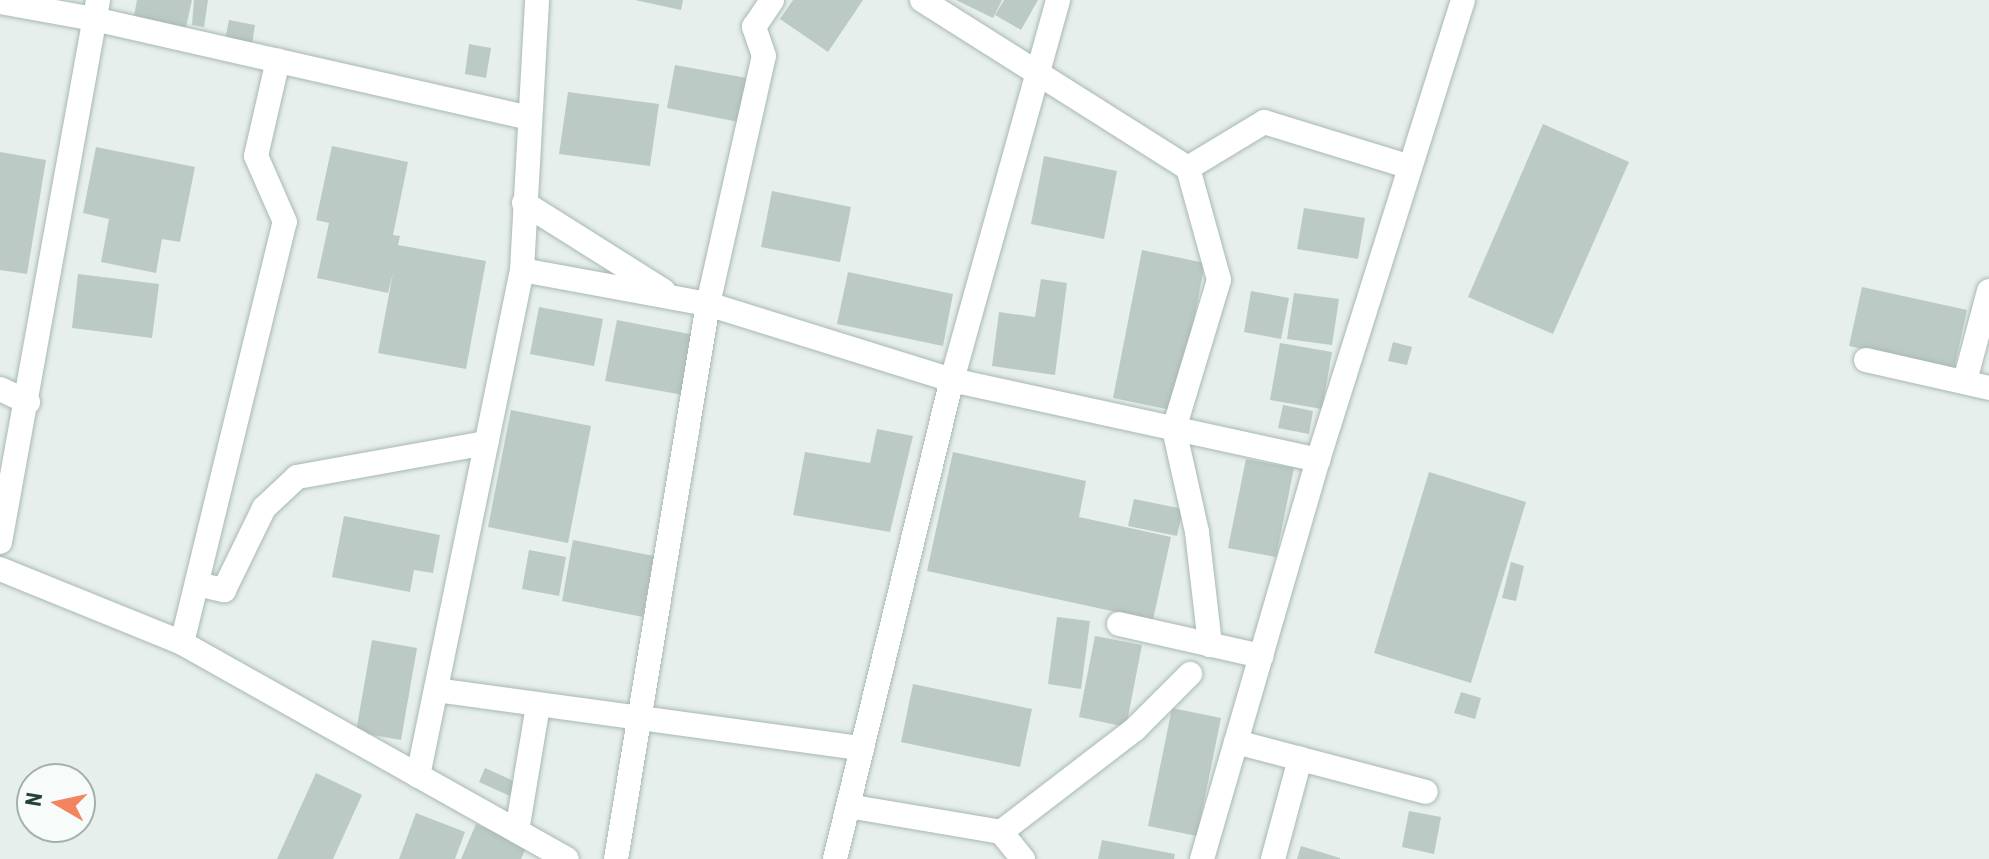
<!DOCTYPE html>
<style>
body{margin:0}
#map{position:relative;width:1989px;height:859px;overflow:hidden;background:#e6efeb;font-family:"Roboto Condensed",sans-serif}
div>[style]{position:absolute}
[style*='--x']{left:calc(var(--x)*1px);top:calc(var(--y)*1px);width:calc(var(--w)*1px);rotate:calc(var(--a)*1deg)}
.building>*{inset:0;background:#bbcac4}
.roads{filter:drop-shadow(0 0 2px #a8b8b2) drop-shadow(0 0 2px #a8b8b2)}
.street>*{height:24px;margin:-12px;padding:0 12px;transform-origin:12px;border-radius:12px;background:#fff}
span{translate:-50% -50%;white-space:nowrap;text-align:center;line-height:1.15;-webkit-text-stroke:8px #f7fbf9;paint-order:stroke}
.north{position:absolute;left:16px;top:763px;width:80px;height:80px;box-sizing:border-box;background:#f7fbf9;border:2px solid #a3b1ad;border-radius:50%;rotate:279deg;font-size:22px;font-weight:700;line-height:32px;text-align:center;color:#24423a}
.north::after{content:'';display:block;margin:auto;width:28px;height:36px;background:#f4845f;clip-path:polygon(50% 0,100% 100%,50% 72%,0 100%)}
</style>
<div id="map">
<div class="building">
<div style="clip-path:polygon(137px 0,192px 0,186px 27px,134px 16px)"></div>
<div style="clip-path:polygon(194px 0,208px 0,204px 27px,192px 25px)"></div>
<div style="clip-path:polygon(635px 0,683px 0,681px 10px)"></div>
<div style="clip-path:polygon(793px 0,863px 0,828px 52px,780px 19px)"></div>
<div style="clip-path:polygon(956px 0,1002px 0,993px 18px)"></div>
<div style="clip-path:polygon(1004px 0,1038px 0,1021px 30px,995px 15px)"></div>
<div style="clip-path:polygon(229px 20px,255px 25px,252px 45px,225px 40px)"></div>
<div style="clip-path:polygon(469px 44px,491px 48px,486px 78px,465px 74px)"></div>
<div style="clip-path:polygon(675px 65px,752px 79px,744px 123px,667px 108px)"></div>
<div style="clip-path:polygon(568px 92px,659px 104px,650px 166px,559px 154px)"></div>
<div style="clip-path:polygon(1543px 124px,1629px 162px,1553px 334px,1468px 297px)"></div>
<div style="clip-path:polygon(332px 146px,408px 162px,393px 235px,400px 236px,398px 245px,486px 261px,466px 369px,378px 353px,393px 273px,388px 293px,317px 278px,329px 223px,316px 220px)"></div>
<div style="clip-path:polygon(96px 147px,195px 167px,180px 242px,162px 239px,156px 273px,101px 262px,109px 219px,83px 213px)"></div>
<div style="clip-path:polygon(0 152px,46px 160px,27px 274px,0 270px)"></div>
<div style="clip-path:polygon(1044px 156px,1117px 171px,1104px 239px,1031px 224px)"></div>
<div style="clip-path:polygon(772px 191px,851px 207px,840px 262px,761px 247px)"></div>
<div style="clip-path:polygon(1304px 208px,1365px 218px,1358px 259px,1297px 249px)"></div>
<div style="clip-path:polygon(1142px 250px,1205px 263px,1176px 411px,1113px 398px)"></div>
<div style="clip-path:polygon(848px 272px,953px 294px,943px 346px,837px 324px)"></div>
<div style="clip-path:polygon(78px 274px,159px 284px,152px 338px,72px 328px)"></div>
<div style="clip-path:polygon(1041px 279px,1067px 283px,1055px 375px,992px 366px,999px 312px,1035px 317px)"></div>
<div style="clip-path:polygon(1862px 287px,1967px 310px,1954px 369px,1849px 346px)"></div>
<div style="clip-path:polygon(1251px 291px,1289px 298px,1281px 339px,1244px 332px)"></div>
<div style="clip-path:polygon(1294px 293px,1339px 299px,1332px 345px,1287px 339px)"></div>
<div style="clip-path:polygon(539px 307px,603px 319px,594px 366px,530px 354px)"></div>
<div style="clip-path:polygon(617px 320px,700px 336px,689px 396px,605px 381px)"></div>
<div style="clip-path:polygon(1393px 342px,1412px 347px,1407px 365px,1388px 361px)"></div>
<div style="clip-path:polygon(1280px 343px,1332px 352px,1322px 409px,1270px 400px)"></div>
<div style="clip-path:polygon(1283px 405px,1313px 411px,1309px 434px,1278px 428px)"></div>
<div style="clip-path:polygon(511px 410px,591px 426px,568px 543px,488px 527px)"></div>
<div style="clip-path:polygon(877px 429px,913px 436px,890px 532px,793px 515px,805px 452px,870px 463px)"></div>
<div style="clip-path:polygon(953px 452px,1086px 481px,1079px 517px,1171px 537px,1153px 620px,927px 571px)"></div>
<div style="clip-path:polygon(1246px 459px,1294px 468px,1276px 557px,1228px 548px)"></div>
<div style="clip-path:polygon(1429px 472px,1526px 502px,1471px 683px,1374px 653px)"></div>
<div style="clip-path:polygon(1134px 499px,1183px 509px,1177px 536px,1128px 526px)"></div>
<div style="clip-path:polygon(344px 516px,440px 535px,433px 573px,414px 570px,410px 592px,332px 577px)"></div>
<div style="clip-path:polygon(573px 540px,654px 556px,643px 617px,562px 601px)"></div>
<div style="clip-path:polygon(529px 550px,566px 557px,559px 596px,522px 589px)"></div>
<div style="clip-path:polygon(1511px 562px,1524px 566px,1516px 601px,1502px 598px)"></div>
<div style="clip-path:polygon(1057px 617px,1090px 621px,1081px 689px,1048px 684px)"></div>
<div style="clip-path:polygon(1095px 636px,1142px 645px,1126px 727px,1079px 717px)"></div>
<div style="clip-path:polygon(372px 640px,417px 648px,401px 740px,356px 732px)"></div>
<div style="clip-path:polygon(913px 684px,1032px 709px,1020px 767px,901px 742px)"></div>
<div style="clip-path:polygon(1461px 692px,1481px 698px,1475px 719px,1454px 713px)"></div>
<div style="clip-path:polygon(1172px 708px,1221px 718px,1197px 836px,1148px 826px)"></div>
<div style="clip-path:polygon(485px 768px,516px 782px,510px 796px,479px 782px)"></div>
<div style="clip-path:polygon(316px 773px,362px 795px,333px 859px,277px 859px)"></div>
<div style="clip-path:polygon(1409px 811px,1441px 817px,1434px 854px,1402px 847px)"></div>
<div style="clip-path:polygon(416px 813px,465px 832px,455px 859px,399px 859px)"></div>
<div style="clip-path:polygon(476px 824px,527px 846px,521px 859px,461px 859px)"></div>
<div style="clip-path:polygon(1102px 840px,1175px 854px,1174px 859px,1098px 859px)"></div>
<div style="clip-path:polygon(1301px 846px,1340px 858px,1340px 859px,1297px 859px)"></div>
</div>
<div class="roads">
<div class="street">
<div style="--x:922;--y:0;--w:315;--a:32.3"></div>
<div style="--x:1188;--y:168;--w:116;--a:74.5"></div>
<div style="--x:1219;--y:280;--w:156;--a:106.8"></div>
<div style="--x:1174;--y:429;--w:106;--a:77.4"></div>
<div style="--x:1197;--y:532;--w:114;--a:83.4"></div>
<div style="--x:0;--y:2;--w:96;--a:10.3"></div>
<div style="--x:94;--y:19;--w:444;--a:12.8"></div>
<div style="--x:1188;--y:168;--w:89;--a:-31.2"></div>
<div style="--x:1264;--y:122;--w:153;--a:17.1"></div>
<div style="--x:524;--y:203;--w:165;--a:32.2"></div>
<div style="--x:522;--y:270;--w:189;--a:10.4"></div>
<div style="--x:708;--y:304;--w:256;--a:17.3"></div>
<div style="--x:952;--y:380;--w:375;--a:12.3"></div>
<div style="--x:1866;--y:360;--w:126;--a:12.8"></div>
<div style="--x:1965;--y:381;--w:93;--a:-75.1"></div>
<div style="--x:0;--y:389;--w:31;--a:25"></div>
<div style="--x:0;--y:542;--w:551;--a:-79.75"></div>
<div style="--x:0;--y:569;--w:196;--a:22.1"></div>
<div style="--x:182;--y:643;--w:441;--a:29.3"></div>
<div style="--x:197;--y:584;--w:28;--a:13"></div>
<div style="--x:224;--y:590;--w:91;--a:-64"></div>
<div style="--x:264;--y:508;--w:45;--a:-43.2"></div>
<div style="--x:297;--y:477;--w:192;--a:-10.2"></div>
<div style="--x:1119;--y:624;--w:146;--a:12.7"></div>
<div style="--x:182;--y:643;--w:433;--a:-76.3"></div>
<div style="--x:285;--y:222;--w:72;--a:-113.7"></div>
<div style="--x:256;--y:156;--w:98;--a:-77.1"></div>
<div style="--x:436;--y:690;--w:430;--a:7.8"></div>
<div style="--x:1236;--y:742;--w:196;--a:14.7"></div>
<div style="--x:418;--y:776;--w:517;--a:-78.39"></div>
<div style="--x:522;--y:270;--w:270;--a:-86.8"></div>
<div style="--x:848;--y:806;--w:155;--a:9.6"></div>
<div style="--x:1001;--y:832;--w:35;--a:51"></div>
<div style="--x:517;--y:831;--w:127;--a:-80.5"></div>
<div style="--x:1001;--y:832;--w:169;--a:-37.5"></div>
<div style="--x:1135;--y:729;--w:78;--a:-45"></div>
<div style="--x:616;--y:859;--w:563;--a:-80.59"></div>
<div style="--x:708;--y:304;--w:254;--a:-77.3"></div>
<div style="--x:764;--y:56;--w:31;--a:-109"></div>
<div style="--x:754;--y:27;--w:32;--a:-56"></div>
<div style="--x:835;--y:859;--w:493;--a:-76.3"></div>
<div style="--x:952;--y:380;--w:395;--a:-74.4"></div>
<div style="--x:1202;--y:859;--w:416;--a:-73.8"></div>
<div style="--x:1318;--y:460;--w:482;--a:-72.5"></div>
<div style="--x:1273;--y:859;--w:104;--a:-74.9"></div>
</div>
</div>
<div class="north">N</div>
</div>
